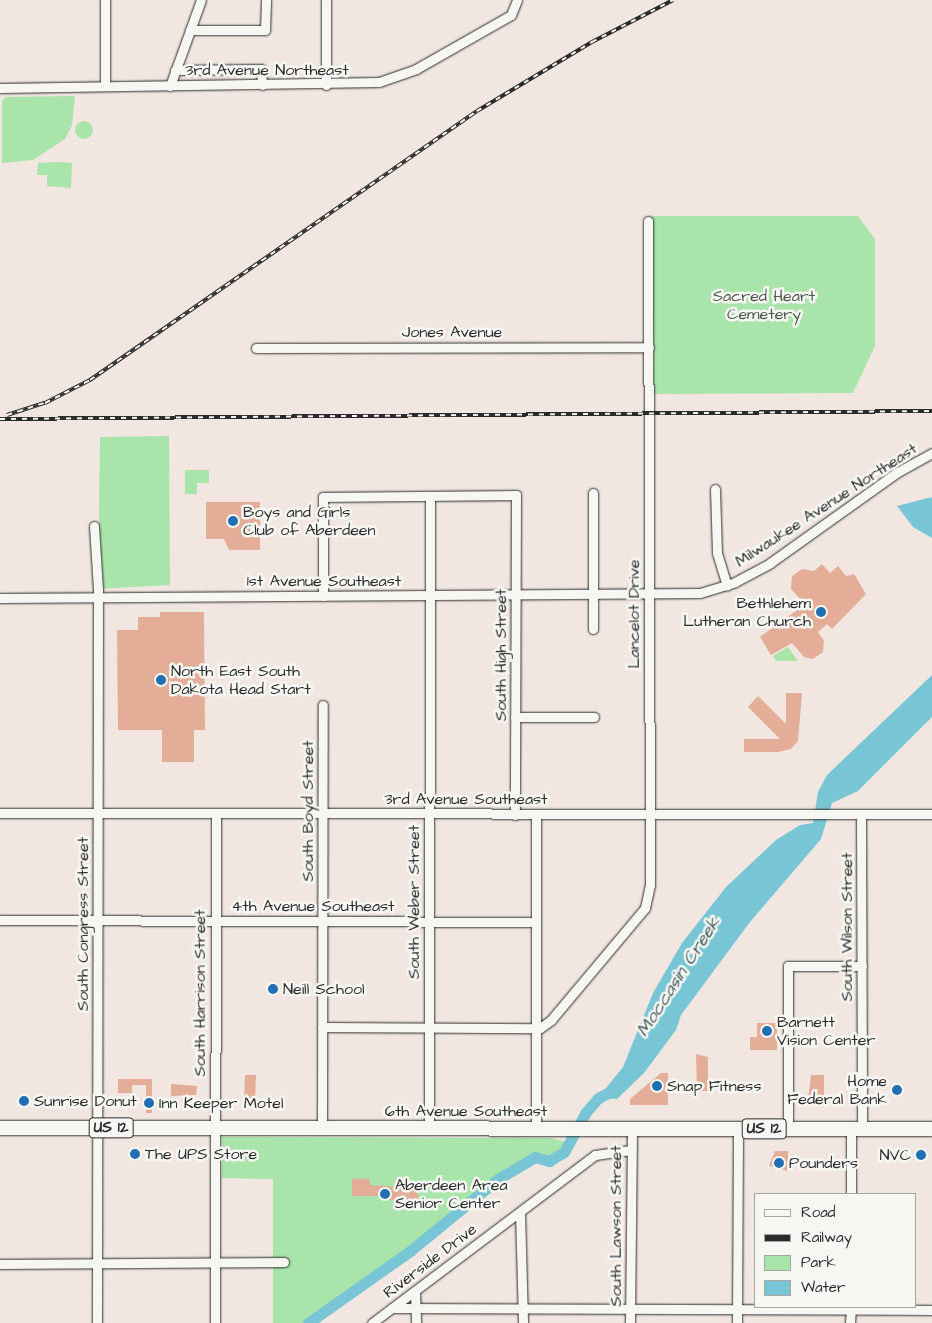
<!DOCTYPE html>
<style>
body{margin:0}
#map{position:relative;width:932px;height:1323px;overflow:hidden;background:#f2e7e0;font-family:"Architects Daughter",sans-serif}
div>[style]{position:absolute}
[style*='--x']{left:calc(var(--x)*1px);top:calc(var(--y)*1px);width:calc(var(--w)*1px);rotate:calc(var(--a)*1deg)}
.green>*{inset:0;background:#a9e4aa}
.round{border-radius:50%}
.water>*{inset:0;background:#78c6d5}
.river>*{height:11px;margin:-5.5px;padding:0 5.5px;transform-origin:5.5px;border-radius:5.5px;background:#78c6d5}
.building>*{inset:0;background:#e3ad98}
.roads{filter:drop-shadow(0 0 1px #2b2b2b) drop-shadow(0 0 1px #2b2b2b)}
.minor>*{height:9px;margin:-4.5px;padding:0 4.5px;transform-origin:4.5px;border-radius:4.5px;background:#f6f6f2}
.highway>*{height:14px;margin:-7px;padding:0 7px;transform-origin:7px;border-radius:7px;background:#f6f6f2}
.rail>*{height:4px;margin-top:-2px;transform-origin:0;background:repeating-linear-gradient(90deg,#f6f6f2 0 5.5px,#2b2b2b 0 11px);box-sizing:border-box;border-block:1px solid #2b2b2b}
.dots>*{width:14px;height:14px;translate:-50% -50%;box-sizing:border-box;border:2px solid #f6f6f2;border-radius:50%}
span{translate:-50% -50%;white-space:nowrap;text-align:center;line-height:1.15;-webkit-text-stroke:5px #f6f6f2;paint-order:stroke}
.shield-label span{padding:1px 4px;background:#f6f6f2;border:1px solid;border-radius:4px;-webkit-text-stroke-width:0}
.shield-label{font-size:15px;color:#2b2b2b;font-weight:700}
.street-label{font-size:16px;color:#2b2b2b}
.park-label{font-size:16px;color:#4a594b}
.poi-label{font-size:16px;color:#2b2b2b}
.left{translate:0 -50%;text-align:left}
.right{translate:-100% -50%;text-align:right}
.water-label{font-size:18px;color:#425a5e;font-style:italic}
.legend{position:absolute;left:754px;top:1193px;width:162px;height:115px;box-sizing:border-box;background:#f6f6f2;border:1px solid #a5a5a2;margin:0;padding:6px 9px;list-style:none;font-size:15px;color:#2b2b2b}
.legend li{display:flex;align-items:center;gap:10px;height:25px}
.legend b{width:25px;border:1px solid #a5a5a2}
</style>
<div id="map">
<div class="green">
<div style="clip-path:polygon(75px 96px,72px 125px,65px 139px,33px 160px,2px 163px,2px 101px,6px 97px)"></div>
<div class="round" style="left:75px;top:121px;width:18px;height:18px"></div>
<div style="clip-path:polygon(59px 162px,72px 163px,71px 188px,47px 186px,47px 175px,37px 175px,38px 163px)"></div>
<div style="clip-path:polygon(652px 216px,858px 216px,875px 239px,875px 346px,853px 393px,654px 394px)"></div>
<div style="clip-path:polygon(169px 436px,170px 585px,98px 589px,100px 437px)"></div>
<div style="clip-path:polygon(185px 470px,209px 470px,209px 483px,197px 483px,197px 494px,185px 494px)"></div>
<div style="clip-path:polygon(788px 647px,798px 661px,776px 661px,773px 656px)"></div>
<div style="clip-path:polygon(222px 1137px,551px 1138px,569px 1143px,564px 1152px,549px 1161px,535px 1157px,498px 1179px,410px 1251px,308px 1323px,273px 1323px,273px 1179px,222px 1178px)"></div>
</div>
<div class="water">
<div style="clip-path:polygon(932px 497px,932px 538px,913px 527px,897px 506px)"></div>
<div style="clip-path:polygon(932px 675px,932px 717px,858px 791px,832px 803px,821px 839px,750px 922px,681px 1015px,676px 1030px,644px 1073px,617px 1099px,598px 1098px,623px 1067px,653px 993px,682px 943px,726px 887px,776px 840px,800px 825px,813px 823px,818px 792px,827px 775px)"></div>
</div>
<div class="river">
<div style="--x:308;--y:1323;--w:125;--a:-35.2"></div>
<div style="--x:410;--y:1251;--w:114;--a:-39.3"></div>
<div style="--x:498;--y:1179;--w:43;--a:-30.7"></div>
<div style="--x:535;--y:1157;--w:15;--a:16"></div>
<div style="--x:549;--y:1161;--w:17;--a:-31"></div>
<div style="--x:564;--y:1152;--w:46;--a:-61.2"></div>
<div style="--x:586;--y:1112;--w:18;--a:-49"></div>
<div style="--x:598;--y:1098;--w:16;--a:-27"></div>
</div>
<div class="building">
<div style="clip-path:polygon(206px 502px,260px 502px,260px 550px,229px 550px,224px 539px,206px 539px)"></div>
<div style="clip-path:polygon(822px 564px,830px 573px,838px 566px,846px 576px,854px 574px,866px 594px,832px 629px,827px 624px,818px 632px,824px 641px,823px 652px,813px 659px,804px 657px,792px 643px,771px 655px,760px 637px,800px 608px,801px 600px,791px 589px,792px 576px,802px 569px,814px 571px)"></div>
<div style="clip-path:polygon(160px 612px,204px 612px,205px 730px,194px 730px,194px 762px,162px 762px,162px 730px,118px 730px,117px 630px,138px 630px,138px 617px,160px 617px)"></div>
<div style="clip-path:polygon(786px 693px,802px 693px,798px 741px,791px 749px,778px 752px,744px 752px,744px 739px,780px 739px,748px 707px,758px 696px,786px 724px)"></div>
<div style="clip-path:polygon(757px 1023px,777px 1023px,777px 1050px,750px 1050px,750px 1037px,757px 1037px)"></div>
<div style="clip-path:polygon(696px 1054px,708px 1057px,708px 1091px,697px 1091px)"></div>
<div style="clip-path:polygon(661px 1073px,668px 1073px,668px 1105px,630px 1105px,630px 1099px)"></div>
<div style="clip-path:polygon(245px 1075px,256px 1075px,255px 1102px,244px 1102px)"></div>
<div style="clip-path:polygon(811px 1075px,824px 1075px,824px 1100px,808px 1100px)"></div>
<div style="clip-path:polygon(118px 1079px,152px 1079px,152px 1113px,146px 1113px,146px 1085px,132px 1085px,132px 1093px,118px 1093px)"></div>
<div style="clip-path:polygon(171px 1084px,197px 1086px,196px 1095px,171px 1096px)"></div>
<div style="clip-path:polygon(775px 1151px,788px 1151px,788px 1171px,769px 1166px)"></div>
<div style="clip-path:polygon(352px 1179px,370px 1179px,370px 1185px,418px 1188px,418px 1203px,414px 1209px,400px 1205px,400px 1200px,383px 1200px,383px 1196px,352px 1196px)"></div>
</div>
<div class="roads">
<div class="minor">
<div style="--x:105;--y:0;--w:86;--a:90"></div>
<div style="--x:326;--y:0;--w:85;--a:90"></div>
<div style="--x:190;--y:30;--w:75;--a:0"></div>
<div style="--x:265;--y:30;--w:30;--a:-88"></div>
<div style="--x:175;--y:70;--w:86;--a:-0.7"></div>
<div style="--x:261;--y:69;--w:16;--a:86"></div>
<div style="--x:170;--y:86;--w:91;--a:-70.2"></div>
<div style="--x:0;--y:88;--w:379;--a:-0.9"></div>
<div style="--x:379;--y:82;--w:39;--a:-19"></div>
<div style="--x:416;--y:69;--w:109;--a:-29.6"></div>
<div style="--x:511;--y:15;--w:16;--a:-68"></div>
<div style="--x:256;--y:348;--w:393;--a:-0.1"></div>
<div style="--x:715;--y:489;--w:64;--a:88.2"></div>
<div style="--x:717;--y:553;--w:34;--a:73"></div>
<div style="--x:94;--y:526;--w:63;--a:86.4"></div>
<div style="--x:98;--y:589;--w:734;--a:90.08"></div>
<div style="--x:323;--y:596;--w:99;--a:-90"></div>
<div style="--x:323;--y:497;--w:193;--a:-0.6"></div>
<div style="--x:516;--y:495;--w:320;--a:90.2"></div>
<div style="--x:0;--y:598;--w:700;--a:-0.41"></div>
<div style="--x:700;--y:593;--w:37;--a:-17"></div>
<div style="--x:735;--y:582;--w:40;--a:-28"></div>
<div style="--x:770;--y:563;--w:155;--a:-35.5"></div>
<div style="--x:896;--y:473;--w:41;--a:-29.1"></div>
<div style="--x:593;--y:629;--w:136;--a:-90"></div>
<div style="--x:515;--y:717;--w:79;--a:0"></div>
<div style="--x:0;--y:813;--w:932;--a:0.06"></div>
<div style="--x:861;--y:814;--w:315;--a:89.8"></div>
<div style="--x:0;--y:920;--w:536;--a:0.21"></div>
<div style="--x:322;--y:1027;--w:218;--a:0.3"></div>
<div style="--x:540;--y:1028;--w:14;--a:-36"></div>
<div style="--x:551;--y:1020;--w:146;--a:-50"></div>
<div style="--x:645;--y:908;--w:24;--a:-78"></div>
<div style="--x:650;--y:885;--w:664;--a:-90.17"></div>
<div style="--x:322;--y:1128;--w:423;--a:-89.9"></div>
<div style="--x:429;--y:1129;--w:633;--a:-89.91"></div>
<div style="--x:536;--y:1129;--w:314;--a:-90"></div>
<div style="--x:788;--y:1129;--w:163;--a:-90"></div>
<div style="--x:788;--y:966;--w:74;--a:0"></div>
<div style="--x:851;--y:1194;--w:65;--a:-90"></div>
<div style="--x:520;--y:1213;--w:110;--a:88.4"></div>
<div style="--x:0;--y:1264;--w:284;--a:-0.4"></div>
<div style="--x:415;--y:1291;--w:32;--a:88"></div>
<div style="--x:392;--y:1308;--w:540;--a:0.21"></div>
<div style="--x:215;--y:1323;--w:510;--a:-89.89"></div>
<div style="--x:372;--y:1323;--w:279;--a:-37"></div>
<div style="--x:595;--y:1155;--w:36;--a:-8"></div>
<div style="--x:630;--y:1323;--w:194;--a:-89.4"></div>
<div style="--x:737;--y:1323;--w:194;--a:-89.7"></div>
<div style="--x:850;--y:1323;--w:16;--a:-86"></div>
</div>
<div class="highway">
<div style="--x:0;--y:1128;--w:932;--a:0.06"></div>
</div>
</div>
<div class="rail">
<div style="--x:7;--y:415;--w:40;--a:-18"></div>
<div style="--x:45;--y:403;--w:51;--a:-27.1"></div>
<div style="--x:90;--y:380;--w:471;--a:-34.8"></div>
<div style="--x:477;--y:111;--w:134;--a:-31"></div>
<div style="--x:592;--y:42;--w:91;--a:-27.4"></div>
<div style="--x:0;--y:419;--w:932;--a:-0.49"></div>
</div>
<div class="dots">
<div style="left:233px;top:521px;background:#1f6fb2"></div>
<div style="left:821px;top:612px;background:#1f6fb2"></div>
<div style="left:161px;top:680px;background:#1f6fb2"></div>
<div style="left:273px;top:989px;background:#1f6fb2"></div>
<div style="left:767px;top:1031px;background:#1f6fb2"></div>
<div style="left:657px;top:1086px;background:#1f6fb2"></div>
<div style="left:897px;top:1090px;background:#1f6fb2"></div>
<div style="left:24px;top:1101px;background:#1f6fb2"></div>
<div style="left:149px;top:1103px;background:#1f6fb2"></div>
<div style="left:135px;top:1154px;background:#1f6fb2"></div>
<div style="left:921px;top:1155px;background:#1f6fb2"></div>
<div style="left:779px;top:1163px;background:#1f6fb2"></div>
<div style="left:385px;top:1194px;background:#1f6fb2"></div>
</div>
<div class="shield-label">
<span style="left:111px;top:1128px">US 12</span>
<span style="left:764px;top:1129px">US 12</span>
</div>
<div class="street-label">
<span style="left:267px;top:70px">3rd Avenue Northeast</span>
<span style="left:452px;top:332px">Jones Avenue</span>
<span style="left:826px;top:505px;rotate:-33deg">Milwaukee Avenue Northeast</span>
<span style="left:324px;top:581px">1st Avenue Southeast</span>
<span style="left:634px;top:614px;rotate:-90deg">Lancelot Drive</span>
<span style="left:501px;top:655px;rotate:-90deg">South High Street</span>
<span style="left:466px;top:799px">3rd Avenue Southeast</span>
<span style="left:308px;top:811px;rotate:-90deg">South Boyd Street</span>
<span style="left:414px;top:902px;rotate:-90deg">South Weber Street</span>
<span style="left:313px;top:906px">4th Avenue Southeast</span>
<span style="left:83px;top:924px;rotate:-90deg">South Congress Street</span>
<span style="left:847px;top:927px;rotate:-90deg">South Wilson Street</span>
<span style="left:200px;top:993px;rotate:-90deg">South Harrison Street</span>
<span style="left:466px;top:1111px">6th Avenue Southeast</span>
<span style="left:616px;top:1226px;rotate:-90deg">South Lawson Street</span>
<span style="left:430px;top:1261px;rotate:-37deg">Riverside Drive</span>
</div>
<div class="park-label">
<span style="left:764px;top:305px">Sacred Heart<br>Cemetery</span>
</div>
<div class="poi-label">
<span class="left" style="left:243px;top:521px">Boys and Girls<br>Club of Aberdeen</span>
<span class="right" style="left:811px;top:612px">Bethlehem<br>Lutheran Church</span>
<span class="left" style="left:171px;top:680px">North East South<br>Dakota Head Start</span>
<span class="left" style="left:283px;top:989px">Neill School</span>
<span class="left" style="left:777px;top:1031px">Barnett<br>Vision Center</span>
<span class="right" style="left:887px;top:1090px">Home<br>Federal Bank</span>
<span class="left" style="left:667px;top:1086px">Snap Fitness</span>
<span class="left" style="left:34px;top:1101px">Sunrise Donut</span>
<span class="left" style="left:159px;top:1103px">Inn Keeper Motel</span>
<span class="left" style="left:145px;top:1154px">The UPS Store</span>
<span class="right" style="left:911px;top:1155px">NVC</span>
<span class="left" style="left:789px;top:1163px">Pounders</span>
<span class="left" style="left:395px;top:1194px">Aberdeen Area<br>Senior Center</span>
</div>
<div class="water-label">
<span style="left:679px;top:977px;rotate:-57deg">Moccasin Creek</span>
</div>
<ul class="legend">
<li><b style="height:6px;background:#f6f6f2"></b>Road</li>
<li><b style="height:6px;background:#2b2b2b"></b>Railway</li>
<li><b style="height:14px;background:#a9e4aa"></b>Park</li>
<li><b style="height:14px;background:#78c6d5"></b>Water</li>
</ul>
</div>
